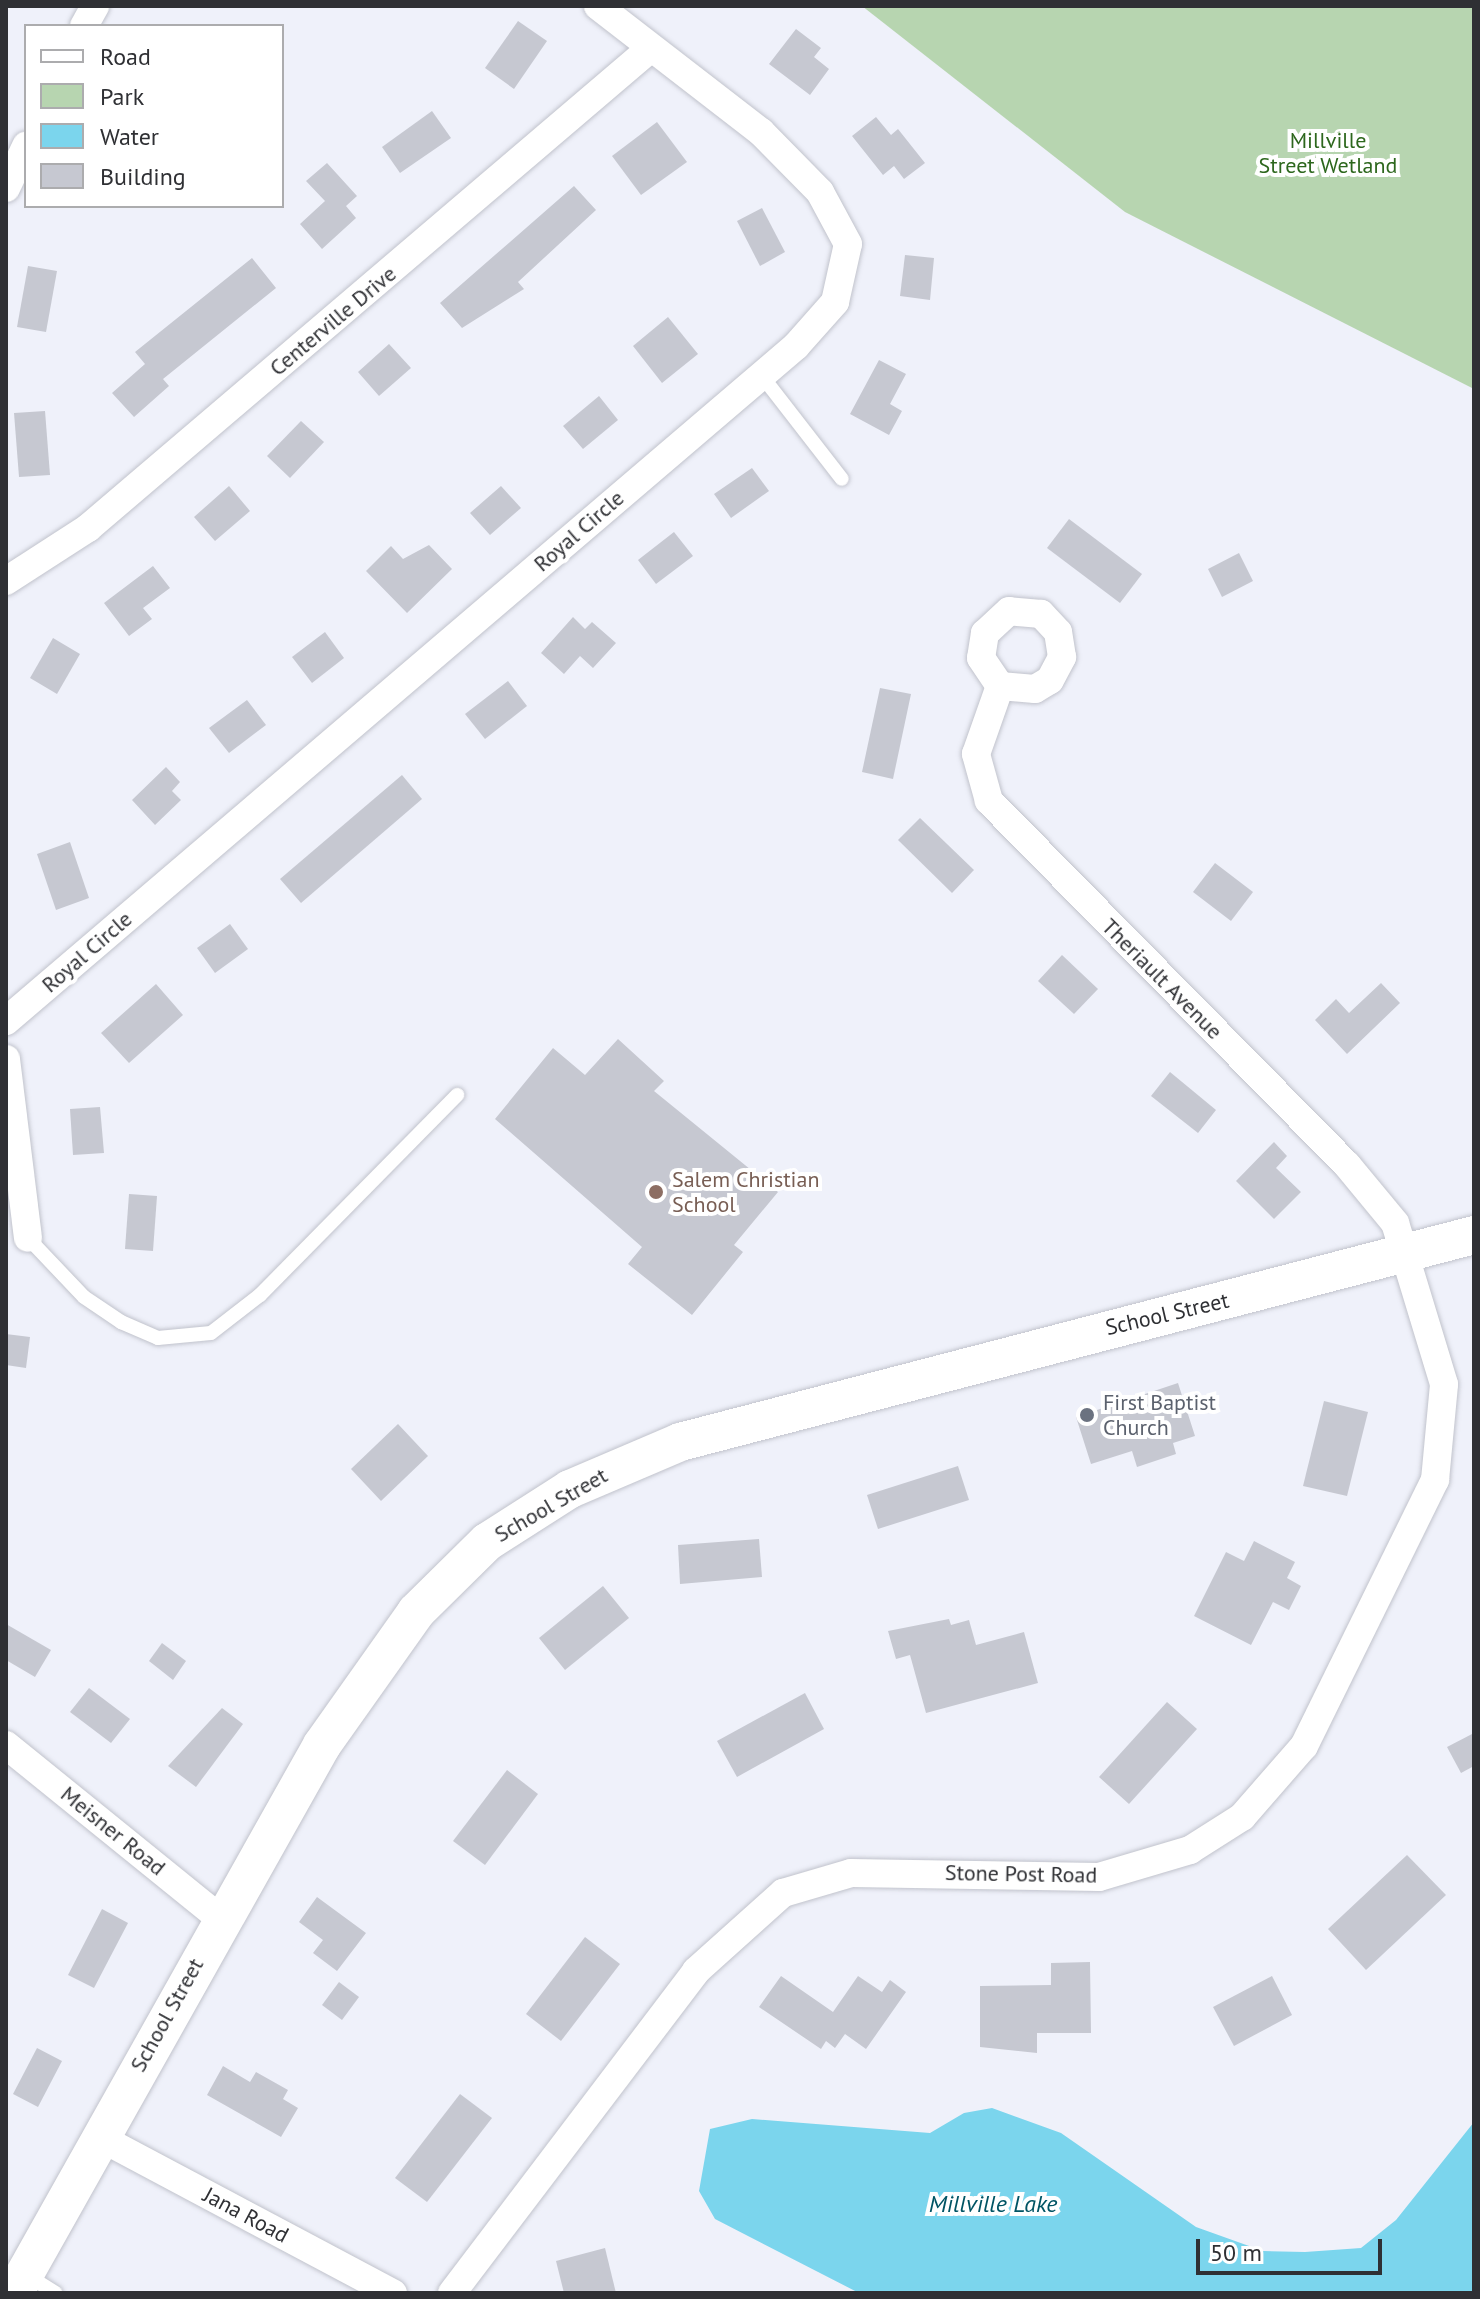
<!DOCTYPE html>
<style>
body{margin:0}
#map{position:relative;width:1480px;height:2299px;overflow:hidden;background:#eff1fa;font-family:"PT Sans",sans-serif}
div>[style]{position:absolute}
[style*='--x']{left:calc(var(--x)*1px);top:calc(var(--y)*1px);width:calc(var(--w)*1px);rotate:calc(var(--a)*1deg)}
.green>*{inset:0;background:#b7d5b0}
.water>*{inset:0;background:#7bd5ed}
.building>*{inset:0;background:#c6c8d1}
.roads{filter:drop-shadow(0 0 2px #c1c3cc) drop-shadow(0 0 2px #c1c3cc)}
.lane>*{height:14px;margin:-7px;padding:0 7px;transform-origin:7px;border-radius:7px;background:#fff}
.street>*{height:28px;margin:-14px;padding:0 14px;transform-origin:14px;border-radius:14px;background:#fff}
.secondary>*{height:38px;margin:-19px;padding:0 19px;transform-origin:19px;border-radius:19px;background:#fff}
.dots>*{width:22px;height:22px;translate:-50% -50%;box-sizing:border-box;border:4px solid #fff;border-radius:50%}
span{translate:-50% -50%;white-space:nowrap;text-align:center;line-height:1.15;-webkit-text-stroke:8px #fff;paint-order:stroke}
.park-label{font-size:22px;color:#2d671d}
.street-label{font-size:22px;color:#2f3034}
.education-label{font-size:22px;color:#785e54}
.left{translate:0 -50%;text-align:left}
.worship-label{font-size:22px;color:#5b616d}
.water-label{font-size:24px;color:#005464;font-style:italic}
.frame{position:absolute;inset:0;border:8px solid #2f3034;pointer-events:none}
.legend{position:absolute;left:24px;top:24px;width:260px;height:184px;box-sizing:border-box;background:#fff;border:2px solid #acacae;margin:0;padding:10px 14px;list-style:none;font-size:24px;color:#2f3034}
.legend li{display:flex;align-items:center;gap:16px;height:40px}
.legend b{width:40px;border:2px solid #acacae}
.scale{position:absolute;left:1196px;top:2239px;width:186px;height:36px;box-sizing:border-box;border:4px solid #2f3034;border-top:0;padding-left:10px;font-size:24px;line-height:28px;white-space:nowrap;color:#2f3034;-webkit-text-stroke:6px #fff;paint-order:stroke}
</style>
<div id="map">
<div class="green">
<div style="clip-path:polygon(862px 6px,1474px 6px,1474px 389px,1125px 212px)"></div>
</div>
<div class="water">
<div style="clip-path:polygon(992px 2108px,1061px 2133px,1196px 2227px,1263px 2251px,1305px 2252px,1361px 2248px,1396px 2220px,1474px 2122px,1474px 2293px,859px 2293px,715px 2219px,699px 2191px,710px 2129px,752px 2119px,930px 2133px,964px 2113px)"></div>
</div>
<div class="building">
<div style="clip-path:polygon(518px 21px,547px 41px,514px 89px,485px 68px)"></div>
<div style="clip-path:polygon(796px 29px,821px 48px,814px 57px,829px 69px,810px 95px,769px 64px)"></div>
<div style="clip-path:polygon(432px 111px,451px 138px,400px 173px,382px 147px)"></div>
<div style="clip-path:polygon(876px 117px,891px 135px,898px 129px,925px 163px,904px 179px,894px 166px,883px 175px,852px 136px)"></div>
<div style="clip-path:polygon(657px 122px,687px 162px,641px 195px,612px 156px)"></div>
<div style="clip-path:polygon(327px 163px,357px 196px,346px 206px,356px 218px,322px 249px,300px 224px,325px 201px,306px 181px)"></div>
<div style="clip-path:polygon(574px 186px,596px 210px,518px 282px,524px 289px,462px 328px,440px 303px)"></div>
<div style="clip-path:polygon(762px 208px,785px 252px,760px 266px,737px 221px)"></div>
<div style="clip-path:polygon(905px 255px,934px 258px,930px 300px,900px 296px)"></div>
<div style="clip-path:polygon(252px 258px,276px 288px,163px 379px,169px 386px,134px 417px,112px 393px,145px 364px,135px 352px)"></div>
<div style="clip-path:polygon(28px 266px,57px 271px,46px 332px,17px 327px)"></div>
<div style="clip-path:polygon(668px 317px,698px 354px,662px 383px,633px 346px)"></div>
<div style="clip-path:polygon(389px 344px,411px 368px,379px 396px,358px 372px)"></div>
<div style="clip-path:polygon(879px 360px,906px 374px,890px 404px,902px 411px,889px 435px,850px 414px)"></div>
<div style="clip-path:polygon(599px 396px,618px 420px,583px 449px,563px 426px)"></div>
<div style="clip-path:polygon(45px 411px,50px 475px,19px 477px,14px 413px)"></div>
<div style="clip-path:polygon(301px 421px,324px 442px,290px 478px,267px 456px)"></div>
<div style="clip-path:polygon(752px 468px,769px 491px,731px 518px,714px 494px)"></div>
<div style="clip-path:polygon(229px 486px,250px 511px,215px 541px,194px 517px)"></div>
<div style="clip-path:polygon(501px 486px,521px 508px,490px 535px,470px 513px)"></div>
<div style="clip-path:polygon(1069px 519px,1142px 574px,1120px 603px,1047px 548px)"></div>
<div style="clip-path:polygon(674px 532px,693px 556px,656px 584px,638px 560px)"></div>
<div style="clip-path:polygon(429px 545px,452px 569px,407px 613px,366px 571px,391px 546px,403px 559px)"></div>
<div style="clip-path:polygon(1239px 553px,1253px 581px,1222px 597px,1208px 569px)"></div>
<div style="clip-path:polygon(153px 566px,170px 588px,143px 608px,152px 619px,129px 636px,104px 603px)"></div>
<div style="clip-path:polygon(573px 617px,585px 629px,592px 622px,616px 643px,593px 668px,580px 656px,564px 674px,541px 653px)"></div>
<div style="clip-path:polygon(325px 632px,344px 658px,312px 683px,292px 657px)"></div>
<div style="clip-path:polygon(53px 638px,80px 654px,57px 694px,30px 678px)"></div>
<div style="clip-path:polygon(508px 681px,527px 706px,485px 739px,465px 714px)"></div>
<div style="clip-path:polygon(880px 688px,911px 694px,893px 779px,862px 772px)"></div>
<div style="clip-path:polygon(247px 700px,266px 725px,229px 753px,209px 728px)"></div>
<div style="clip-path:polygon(166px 767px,180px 782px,172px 791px,181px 800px,155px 825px,132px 800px)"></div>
<div style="clip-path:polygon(402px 775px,422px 799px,301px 903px,280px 879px)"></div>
<div style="clip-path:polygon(920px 818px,974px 870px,952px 893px,898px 840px)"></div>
<div style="clip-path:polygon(70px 842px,89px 898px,56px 910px,37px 854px)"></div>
<div style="clip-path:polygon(1215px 863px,1253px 892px,1231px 921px,1193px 892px)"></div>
<div style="clip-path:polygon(230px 924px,248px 949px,215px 973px,197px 948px)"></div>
<div style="clip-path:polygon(1062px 955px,1098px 989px,1074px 1014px,1038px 981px)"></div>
<div style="clip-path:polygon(1381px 983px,1400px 1003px,1347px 1054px,1315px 1020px,1336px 999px,1349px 1013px)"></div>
<div style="clip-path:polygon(156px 984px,183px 1015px,129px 1063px,101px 1033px)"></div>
<div style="clip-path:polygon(618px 1039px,664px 1081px,654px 1091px,778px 1192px,734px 1245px,743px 1252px,692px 1315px,628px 1264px,642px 1247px,495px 1119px,553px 1048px,585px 1075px)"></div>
<div style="clip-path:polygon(1170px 1072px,1216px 1110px,1198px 1133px,1151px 1096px)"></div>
<div style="clip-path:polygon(100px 1107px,104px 1153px,73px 1155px,70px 1109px)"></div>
<div style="clip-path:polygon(1274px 1142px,1287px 1156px,1276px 1168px,1301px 1192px,1274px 1219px,1236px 1181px)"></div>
<div style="clip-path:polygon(129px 1194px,157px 1196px,153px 1251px,125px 1249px)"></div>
<div style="clip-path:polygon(6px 1334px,30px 1337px,26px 1368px,6px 1365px)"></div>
<div style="clip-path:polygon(1178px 1383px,1195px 1436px,1173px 1443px,1176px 1454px,1137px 1467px,1132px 1451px,1091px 1464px,1076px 1417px)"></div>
<div style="clip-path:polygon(1324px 1401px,1368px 1412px,1347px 1496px,1303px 1486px)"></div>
<div style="clip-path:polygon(398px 1424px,428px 1456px,381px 1501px,351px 1469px)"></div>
<div style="clip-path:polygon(958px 1466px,969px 1500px,878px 1529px,867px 1495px)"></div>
<div style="clip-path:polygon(759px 1539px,762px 1577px,680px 1584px,678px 1545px)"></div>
<div style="clip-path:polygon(1254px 1541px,1295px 1562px,1287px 1578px,1301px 1586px,1289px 1610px,1273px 1602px,1251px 1645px,1194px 1616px,1226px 1552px,1244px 1561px)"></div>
<div style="clip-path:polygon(603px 1586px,629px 1618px,565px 1670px,539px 1638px)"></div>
<div style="clip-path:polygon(949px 1619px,951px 1625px,969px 1620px,976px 1645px,1024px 1632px,1038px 1683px,926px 1713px,910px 1655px,896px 1659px,888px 1631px)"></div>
<div style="clip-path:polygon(6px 1624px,51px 1650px,35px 1677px,6px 1660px)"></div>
<div style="clip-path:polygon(162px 1643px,186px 1661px,173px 1680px,149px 1661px)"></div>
<div style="clip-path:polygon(89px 1688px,130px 1719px,111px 1743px,70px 1712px)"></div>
<div style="clip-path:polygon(805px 1693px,824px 1729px,737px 1777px,717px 1741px)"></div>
<div style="clip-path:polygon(1167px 1702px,1197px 1729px,1129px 1804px,1099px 1777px)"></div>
<div style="clip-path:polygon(222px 1708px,243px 1724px,196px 1787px,168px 1766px)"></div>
<div style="clip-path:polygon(1474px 1733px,1474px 1766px,1461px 1773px,1447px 1747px)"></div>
<div style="clip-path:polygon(507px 1770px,538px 1794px,485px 1865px,453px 1841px)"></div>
<div style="clip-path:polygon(1407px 1855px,1446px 1895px,1366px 1970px,1328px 1929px)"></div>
<div style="clip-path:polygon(317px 1897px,366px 1933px,337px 1971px,313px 1953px,323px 1940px,299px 1922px)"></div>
<div style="clip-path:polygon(102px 1909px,128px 1923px,94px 1988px,68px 1975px)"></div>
<div style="clip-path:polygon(585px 1937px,620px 1964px,561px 2041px,526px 2014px)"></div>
<div style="clip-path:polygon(1090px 1962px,1091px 2033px,1037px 2033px,1037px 2053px,980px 2047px,980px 1986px,1051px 1985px,1051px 1963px)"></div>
<div style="clip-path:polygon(781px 1976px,833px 2012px,858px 1976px,882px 1992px,890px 1980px,906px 1992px,866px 2049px,845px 2034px,835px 2048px,826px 2041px,821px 2049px,759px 2007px)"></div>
<div style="clip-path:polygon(1272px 1976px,1292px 2015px,1234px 2046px,1213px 2007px)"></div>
<div style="clip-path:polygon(339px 1982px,359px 1997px,342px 2020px,322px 2005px)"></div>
<div style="clip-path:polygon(37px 2048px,62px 2061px,38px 2107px,13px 2094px)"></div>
<div style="clip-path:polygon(223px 2066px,250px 2082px,256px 2072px,288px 2090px,283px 2099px,298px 2108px,281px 2137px,207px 2095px)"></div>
<div style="clip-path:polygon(460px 2094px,492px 2118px,427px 2202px,395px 2178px)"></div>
<div style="clip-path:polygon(605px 2248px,616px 2293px,564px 2293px,556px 2261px)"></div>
</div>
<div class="roads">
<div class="lane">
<div style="--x:762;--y:376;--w:130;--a:52.2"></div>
<div style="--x:28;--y:1238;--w:81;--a:46.5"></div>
<div style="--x:84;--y:1297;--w:45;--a:34"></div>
<div style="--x:121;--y:1322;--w:40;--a:23.4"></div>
<div style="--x:158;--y:1338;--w:53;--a:-5.4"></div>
<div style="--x:211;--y:1333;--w:62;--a:-37.8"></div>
<div style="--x:260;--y:1295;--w:281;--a:-45.4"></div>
<div style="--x:25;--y:2274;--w:36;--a:32"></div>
</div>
<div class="street">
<div style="--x:84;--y:26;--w:23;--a:-61"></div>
<div style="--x:6;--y:188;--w:47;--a:-64.5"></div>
<div style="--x:6;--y:581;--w:98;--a:-32.9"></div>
<div style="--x:88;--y:528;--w:740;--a:-40.45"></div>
<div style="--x:6;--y:1021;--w:1039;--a:-40.51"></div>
<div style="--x:796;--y:346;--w:59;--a:-48.4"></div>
<div style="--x:835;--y:302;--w:59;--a:-77.4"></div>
<div style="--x:848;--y:244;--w:59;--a:-118.3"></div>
<div style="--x:820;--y:192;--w:84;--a:-134.5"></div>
<div style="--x:761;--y:132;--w:206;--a:-142.3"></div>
<div style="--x:6;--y:1059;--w:180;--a:83"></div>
<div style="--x:6;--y:1745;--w:275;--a:39"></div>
<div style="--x:99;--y:2137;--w:333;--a:28"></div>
<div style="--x:452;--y:2293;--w:404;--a:-52.8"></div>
<div style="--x:696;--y:1971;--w:117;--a:-41.9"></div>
<div style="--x:783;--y:1893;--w:71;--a:-16.4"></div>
<div style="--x:851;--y:1873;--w:248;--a:0.9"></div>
<div style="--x:1099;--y:1877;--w:95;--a:-16.5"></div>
<div style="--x:1190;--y:1850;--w:62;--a:-32.4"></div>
<div style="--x:1242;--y:1817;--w:94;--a:-48.9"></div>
<div style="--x:1304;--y:1746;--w:297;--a:-63.8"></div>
<div style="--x:1435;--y:1480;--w:96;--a:-84.6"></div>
<div style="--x:1444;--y:1384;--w:168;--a:-106.9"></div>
<div style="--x:1395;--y:1223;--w:75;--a:-129.6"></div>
<div style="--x:1347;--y:1165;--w:511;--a:-134.52"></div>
<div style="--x:989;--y:801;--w:49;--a:-105.5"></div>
<div style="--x:976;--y:754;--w:72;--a:-70.6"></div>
<div style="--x:1000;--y:686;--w:35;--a:5"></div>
<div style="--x:1035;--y:689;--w:17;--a:-31"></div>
<div style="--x:1050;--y:680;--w:26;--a:-62"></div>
<div style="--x:1062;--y:657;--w:25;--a:-99"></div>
<div style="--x:1058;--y:632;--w:25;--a:-133"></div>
<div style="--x:1041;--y:614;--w:32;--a:-175"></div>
<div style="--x:1009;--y:611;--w:33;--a:137"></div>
<div style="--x:985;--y:633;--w:25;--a:99"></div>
<div style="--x:981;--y:658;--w:34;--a:56"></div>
</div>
<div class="secondary">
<div style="--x:14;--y:2293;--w:629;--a:-60.66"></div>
<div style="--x:322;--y:1745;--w:163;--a:-54.7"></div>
<div style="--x:416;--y:1612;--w:100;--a:-44.6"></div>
<div style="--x:487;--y:1542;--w:98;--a:-32.6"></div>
<div style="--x:570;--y:1489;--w:120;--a:-23.1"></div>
<div style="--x:680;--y:1442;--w:821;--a:-14.61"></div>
</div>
</div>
<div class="dots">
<div style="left:656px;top:1192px;background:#8d6e63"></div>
<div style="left:1087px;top:1415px;background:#6b7280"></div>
</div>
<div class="park-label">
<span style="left:1328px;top:153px">Millville<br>Street Wetland</span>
</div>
<div class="street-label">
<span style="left:333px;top:321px;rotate:-40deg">Centerville Drive</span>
<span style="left:579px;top:531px;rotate:-41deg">Royal Circle</span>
<span style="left:87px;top:952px;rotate:-41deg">Royal Circle</span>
<span style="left:1162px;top:979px;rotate:45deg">Theriault Avenue</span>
<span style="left:1167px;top:1314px;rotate:-13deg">School Street</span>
<span style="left:551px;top:1505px;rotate:-30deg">School Street</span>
<span style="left:113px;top:1831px;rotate:39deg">Meisner Road</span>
<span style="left:1021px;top:1874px;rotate:1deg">Stone Post Road</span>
<span style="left:167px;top:2015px;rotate:-61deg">School Street</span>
<span style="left:246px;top:2215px;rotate:28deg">Jana Road</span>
</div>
<div class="education-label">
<span class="left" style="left:672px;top:1192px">Salem Christian<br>School</span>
</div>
<div class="worship-label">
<span class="left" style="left:1103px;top:1415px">First Baptist<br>Church</span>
</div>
<div class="water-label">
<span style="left:993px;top:2204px">Millville Lake</span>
</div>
<div class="frame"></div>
<ul class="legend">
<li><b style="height:10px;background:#fff"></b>Road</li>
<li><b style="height:22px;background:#b7d5b0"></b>Park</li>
<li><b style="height:22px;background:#7bd5ed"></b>Water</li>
<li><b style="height:22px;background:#c6c8d1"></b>Building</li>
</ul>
<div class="scale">50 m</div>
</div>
